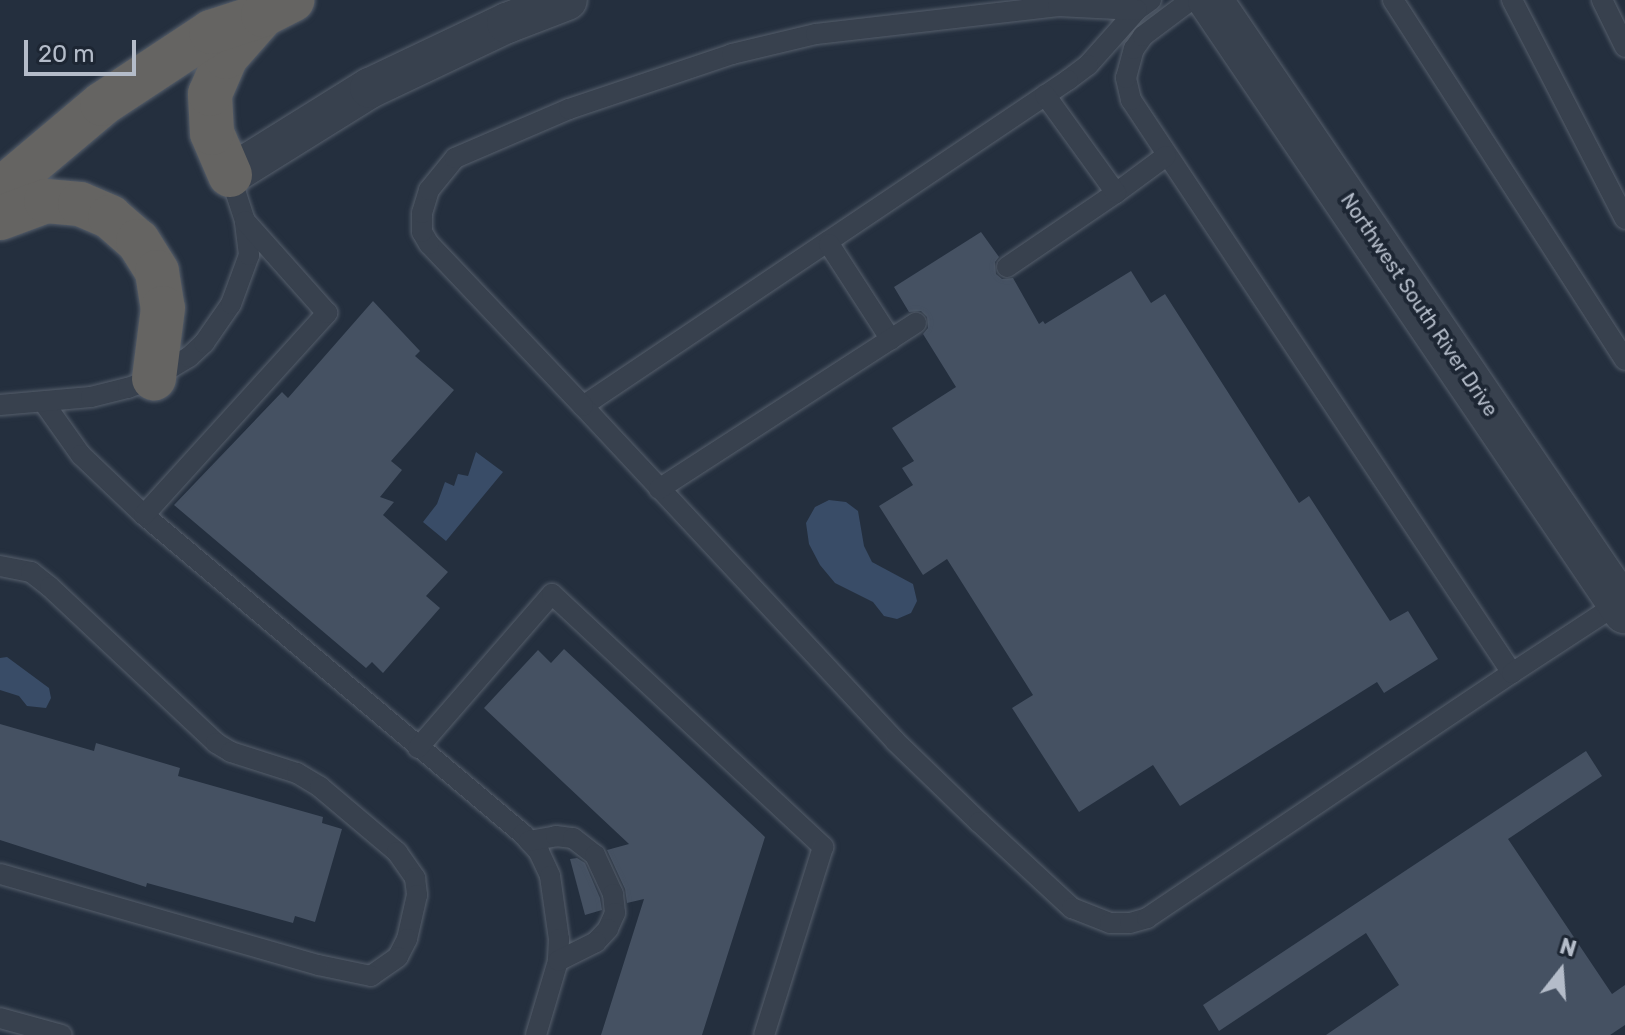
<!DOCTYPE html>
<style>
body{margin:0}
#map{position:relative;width:1625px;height:1035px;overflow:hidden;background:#242f3e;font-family:Rubik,sans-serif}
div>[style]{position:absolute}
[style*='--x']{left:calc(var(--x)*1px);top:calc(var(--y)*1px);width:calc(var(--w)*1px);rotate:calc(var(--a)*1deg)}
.water>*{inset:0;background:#394c67}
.building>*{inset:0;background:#455162}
.roads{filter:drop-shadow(0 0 2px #565f6c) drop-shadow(0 0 2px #565f6c)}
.service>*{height:20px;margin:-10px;padding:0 10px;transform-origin:10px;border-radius:10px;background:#38414e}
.minor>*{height:40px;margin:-20px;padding:0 20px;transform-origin:20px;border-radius:20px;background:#38414e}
.tertiary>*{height:44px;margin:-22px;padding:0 22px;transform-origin:22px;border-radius:22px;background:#38414e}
.trunk>*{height:44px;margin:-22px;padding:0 22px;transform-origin:22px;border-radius:22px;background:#656462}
span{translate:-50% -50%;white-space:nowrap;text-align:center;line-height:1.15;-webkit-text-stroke:8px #1d2633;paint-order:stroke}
.street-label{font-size:20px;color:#b4bcc9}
.north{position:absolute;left:1521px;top:931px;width:80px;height:80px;-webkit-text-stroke:6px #1d2633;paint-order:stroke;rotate:17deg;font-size:22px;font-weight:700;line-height:32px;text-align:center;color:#b4bcc9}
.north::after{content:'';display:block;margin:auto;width:28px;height:36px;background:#b4bcc9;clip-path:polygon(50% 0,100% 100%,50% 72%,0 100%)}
.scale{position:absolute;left:24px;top:40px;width:112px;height:36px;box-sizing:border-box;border:4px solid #b4bcc9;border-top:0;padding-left:10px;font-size:24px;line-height:28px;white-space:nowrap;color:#b4bcc9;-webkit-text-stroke:6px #1d2633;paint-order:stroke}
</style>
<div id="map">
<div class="water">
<div style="clip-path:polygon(476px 452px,503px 472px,446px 541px,423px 522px,437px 504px,445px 482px,454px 486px,458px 474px,468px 476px)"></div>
<div style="clip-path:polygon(829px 500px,846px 502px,858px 511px,864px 546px,872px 562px,913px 584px,917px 601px,911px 613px,897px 619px,884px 616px,873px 602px,835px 583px,820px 565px,809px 544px,806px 523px,815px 507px)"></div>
<div style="clip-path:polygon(7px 657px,49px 688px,51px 698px,46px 708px,27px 706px,19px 696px,0 690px,0 658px)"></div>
</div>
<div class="building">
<div style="clip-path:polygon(981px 232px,999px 257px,995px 262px,996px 274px,1002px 279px,1013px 278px,1039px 324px,1043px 321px,1045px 324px,1131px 271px,1151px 303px,1165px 294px,1299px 503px,1309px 496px,1390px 621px,1408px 611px,1438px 659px,1384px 693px,1377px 682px,1180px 806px,1153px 765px,1079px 812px,1012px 708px,1033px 695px,947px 559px,923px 575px,879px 506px,913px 485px,902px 468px,914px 461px,892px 428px,956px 387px,923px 334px,928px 328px,927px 317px,921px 311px,909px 312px,894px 287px)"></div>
<div style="clip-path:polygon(373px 301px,420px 351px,415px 356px,454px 390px,391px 461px,402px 470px,380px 497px,394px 502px,383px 515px,448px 572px,426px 596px,440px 608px,383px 673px,372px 662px,366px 668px,174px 505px,282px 392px,288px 398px)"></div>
<div style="clip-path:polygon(564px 649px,765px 837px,702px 1035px,601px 1035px,644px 899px,627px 903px,625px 889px,607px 850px,629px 844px,484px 708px,538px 650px,551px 663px)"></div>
<div style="clip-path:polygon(0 724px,94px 751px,96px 743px,180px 768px,178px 776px,323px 817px,322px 823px,342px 829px,315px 922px,295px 916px,293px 923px,147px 883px,146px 887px,0 840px)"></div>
<div style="clip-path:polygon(1586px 751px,1602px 776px,1508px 839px,1612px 994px,1625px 985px,1625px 1025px,1610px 1035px,1326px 1035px,1399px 985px,1366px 933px,1219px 1031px,1203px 1005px)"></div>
<div style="clip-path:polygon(577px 858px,585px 863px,600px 898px,602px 910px,585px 915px,570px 859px)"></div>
</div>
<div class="roads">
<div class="service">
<div style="--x:1151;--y:0;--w:17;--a:144"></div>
<div style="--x:1137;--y:10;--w:74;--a:131.7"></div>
<div style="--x:1088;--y:65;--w:25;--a:143"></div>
<div style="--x:1068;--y:80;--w:584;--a:146.09"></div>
<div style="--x:583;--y:406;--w:458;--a:47"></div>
<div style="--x:895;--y:741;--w:117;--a:44"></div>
<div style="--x:979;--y:822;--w:127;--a:42.8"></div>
<div style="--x:1072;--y:908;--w:41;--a:21.5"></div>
<div style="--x:1110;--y:923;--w:20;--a:0"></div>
<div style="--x:1130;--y:923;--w:18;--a:-16"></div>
<div style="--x:1147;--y:918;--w:440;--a:-33.9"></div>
<div style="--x:1512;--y:673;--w:688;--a:-123.62"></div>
<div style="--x:1131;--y:100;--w:23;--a:-103"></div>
<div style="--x:1126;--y:78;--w:30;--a:-75"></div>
<div style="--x:1134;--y:49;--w:16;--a:-55"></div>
<div style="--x:1143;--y:36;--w:60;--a:-36.9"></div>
<div style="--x:1393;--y:0;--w:428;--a:57.2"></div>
<div style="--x:1512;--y:0;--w:246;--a:62.7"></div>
<div style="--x:1602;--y:0;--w:52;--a:63.9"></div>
<div style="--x:1116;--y:193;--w:62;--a:-36.5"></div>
<div style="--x:829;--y:244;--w:114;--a:57.1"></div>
<div style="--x:1007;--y:267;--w:132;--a:-34.2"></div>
<div style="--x:1116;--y:193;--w:121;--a:-125.9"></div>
<div style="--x:44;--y:403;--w:64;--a:54.6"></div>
<div style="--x:81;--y:455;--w:87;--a:43.6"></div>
<div style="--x:144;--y:515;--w:495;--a:40.1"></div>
<div style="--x:523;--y:834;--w:24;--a:48"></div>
<div style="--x:539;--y:852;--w:26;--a:65"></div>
<div style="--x:550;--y:876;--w:64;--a:81.9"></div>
<div style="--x:559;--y:939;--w:22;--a:93"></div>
<div style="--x:558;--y:961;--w:77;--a:106.6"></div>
<div style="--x:0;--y:405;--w:91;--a:-5"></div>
<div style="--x:91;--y:397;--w:38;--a:-14"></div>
<div style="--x:128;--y:388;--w:28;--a:-21"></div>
<div style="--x:154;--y:378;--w:41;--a:-31"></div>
<div style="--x:189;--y:357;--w:21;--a:-43"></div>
<div style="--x:204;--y:343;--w:47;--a:-55.3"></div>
<div style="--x:231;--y:304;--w:52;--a:-69.8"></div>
<div style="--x:249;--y:255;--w:34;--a:-97"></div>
<div style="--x:245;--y:221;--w:48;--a:-108.1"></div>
<div style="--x:583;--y:406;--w:224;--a:-133.5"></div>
<div style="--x:429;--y:244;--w:14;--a:-120"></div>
<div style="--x:422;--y:232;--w:19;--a:-90"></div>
<div style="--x:422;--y:213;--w:24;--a:-73"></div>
<div style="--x:429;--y:190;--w:41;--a:-50.9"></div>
<div style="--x:455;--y:158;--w:124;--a:-23.3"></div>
<div style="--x:569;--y:109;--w:172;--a:-18.6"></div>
<div style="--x:732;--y:54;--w:86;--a:-13.4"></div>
<div style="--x:816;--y:34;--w:244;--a:-6.6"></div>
<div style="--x:1058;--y:6;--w:79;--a:2.9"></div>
<div style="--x:659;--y:489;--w:306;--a:-32.9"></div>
<div style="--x:144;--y:515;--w:273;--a:-47.8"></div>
<div style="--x:327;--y:313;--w:123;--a:-131.7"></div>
<div style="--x:0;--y:566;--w:32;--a:11"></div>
<div style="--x:31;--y:572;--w:24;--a:38"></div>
<div style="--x:50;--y:587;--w:228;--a:43.2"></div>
<div style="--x:216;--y:743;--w:17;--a:31"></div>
<div style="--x:231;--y:752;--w:69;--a:17.7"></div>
<div style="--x:297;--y:773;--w:27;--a:31"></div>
<div style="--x:320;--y:787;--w:101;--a:40.2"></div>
<div style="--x:397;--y:852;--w:32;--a:55"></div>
<div style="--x:415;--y:878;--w:17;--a:83"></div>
<div style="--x:417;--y:895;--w:45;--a:102.8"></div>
<div style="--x:407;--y:939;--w:20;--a:117"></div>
<div style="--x:398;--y:957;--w:33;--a:145"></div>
<div style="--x:371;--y:976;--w:54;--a:-168.3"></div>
<div style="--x:318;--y:965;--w:331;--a:-164"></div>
<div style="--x:1512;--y:673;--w:128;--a:-33.2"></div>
<div style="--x:418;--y:748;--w:204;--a:-49"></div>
<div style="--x:552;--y:594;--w:371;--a:43"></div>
<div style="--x:823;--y:847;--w:197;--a:107.4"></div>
<div style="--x:529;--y:841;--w:27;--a:-10"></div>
<div style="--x:556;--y:836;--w:17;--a:7"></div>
<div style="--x:573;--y:838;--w:28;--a:38"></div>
<div style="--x:595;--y:855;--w:43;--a:65.2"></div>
<div style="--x:613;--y:894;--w:19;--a:84"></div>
<div style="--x:615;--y:913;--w:17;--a:114"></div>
<div style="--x:608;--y:929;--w:18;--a:133"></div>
<div style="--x:596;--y:942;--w:42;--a:153.4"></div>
<div style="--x:0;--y:1018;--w:64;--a:15.3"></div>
</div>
<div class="minor">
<div style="--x:230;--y:175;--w:165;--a:-31.9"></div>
<div style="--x:370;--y:88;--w:152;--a:-25.4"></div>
<div style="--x:507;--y:23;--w:64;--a:-21"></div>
</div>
<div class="tertiary">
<div style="--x:1210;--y:0;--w:739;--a:55.82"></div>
</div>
<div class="trunk">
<div style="--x:230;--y:175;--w:46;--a:-113.2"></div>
<div style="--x:212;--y:133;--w:39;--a:-93"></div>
<div style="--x:210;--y:94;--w:40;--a:-66.6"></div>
<div style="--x:226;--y:57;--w:56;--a:-48.6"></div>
<div style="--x:0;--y:190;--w:133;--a:-40.1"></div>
<div style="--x:102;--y:104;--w:131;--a:-33.4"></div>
<div style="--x:211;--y:32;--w:55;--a:-18.1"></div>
<div style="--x:263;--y:15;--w:33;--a:-27"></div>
<div style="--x:0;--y:218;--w:49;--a:-20.3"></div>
<div style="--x:46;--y:201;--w:34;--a:5"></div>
<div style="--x:80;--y:204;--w:33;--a:23"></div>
<div style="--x:110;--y:217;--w:37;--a:41"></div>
<div style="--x:138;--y:241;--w:36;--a:58"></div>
<div style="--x:157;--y:272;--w:36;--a:81"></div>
<div style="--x:163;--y:308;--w:71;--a:97.3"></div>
</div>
</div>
<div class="street-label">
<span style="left:1419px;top:305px;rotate:56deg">Northwest South River Drive</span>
</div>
<div class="north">N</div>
<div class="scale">20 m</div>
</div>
